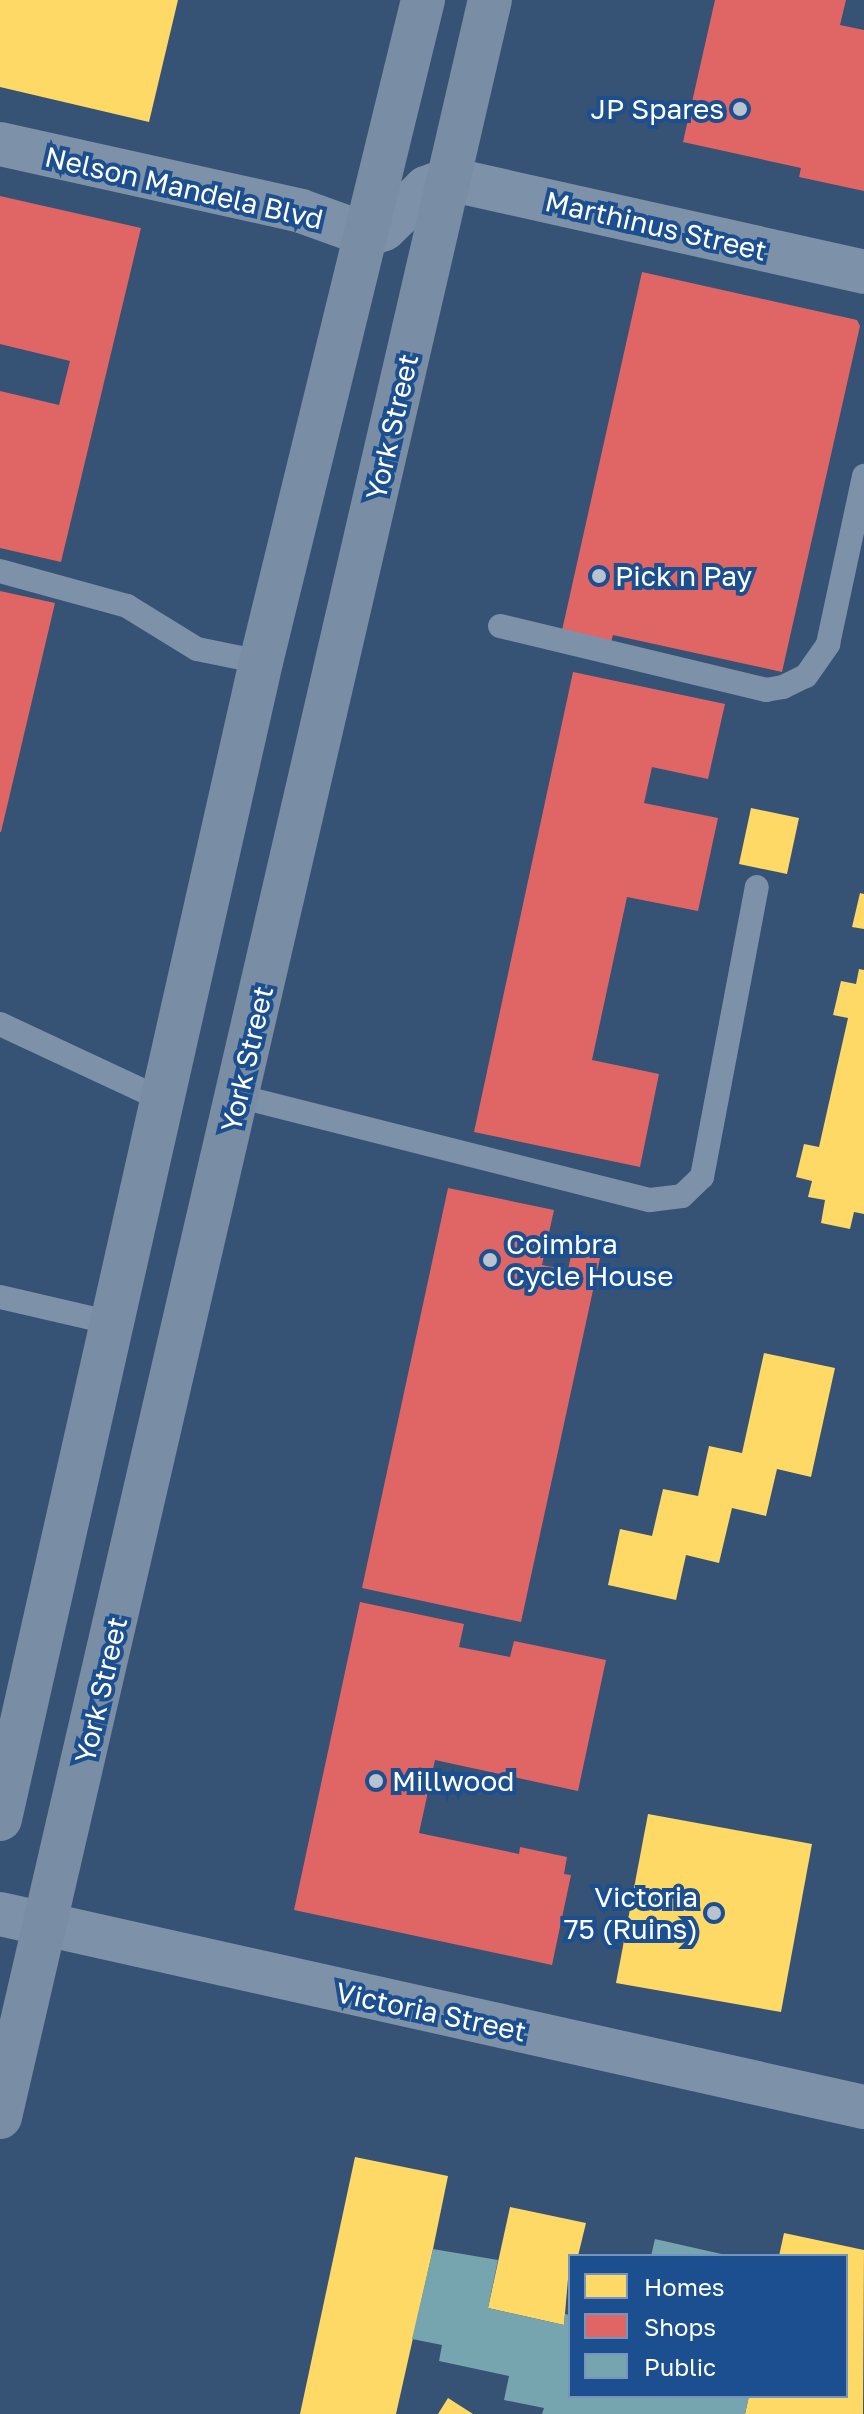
<!DOCTYPE html>
<style>
body{margin:0}
#map{position:relative;width:864px;height:2414px;overflow:hidden;background:#365274;font-family:"Golos Text",sans-serif}
div>[style]{position:absolute}
[style*='--x']{left:calc(var(--x)*1px);top:calc(var(--y)*1px);width:calc(var(--w)*1px);rotate:calc(var(--a)*1deg)}
.homes>*{inset:0;background:#ffd966}
.shops>*{inset:0;background:#e06666}
.public>*{inset:0;background:#76a5af}
.service>*{height:24px;margin:-12px;padding:0 12px;transform-origin:12px;border-radius:12px;background:#7d92a8}
.minor>*{height:44px;margin:-22px;padding:0 22px;transform-origin:22px;border-radius:22px;background:#7d92a8}
.tertiary>*{height:44px;margin:-22px;padding:0 22px;transform-origin:22px;border-radius:22px;background:#7d92a8}
.secondary>*{height:44px;margin:-22px;padding:0 22px;transform-origin:22px;border-radius:22px;background:#798da4}
.dots>*{width:22px;height:22px;translate:-50% -50%;box-sizing:border-box;border:4px solid #1b4f8f;border-radius:50%}
span{translate:-50% -50%;white-space:nowrap;text-align:center;line-height:1.15;-webkit-text-stroke:8px #1b4f8f;paint-order:stroke}
.poi-label{font-size:28px;color:#fff}
.right{translate:-100% -50%;text-align:right}
.left{translate:0 -50%;text-align:left}
.street-label{font-size:28px;color:#fff}
.legend{position:absolute;left:568px;top:2254px;width:280px;height:144px;box-sizing:border-box;background:#1b4f8f;border:2px solid #7695bc;margin:0;padding:10px 14px;list-style:none;font-size:24px;color:#fff}
.legend li{display:flex;align-items:center;gap:16px;height:40px}
.legend b{width:40px;border:2px solid #7695bc}
</style>
<div id="map">
<div class="homes">
<div style="clip-path:polygon(0 0,178px 0,149px 122px,0 87px)"></div>
<div style="clip-path:polygon(751px 808px,799px 818px,787px 874px,739px 864px)"></div>
<div style="clip-path:polygon(860px 893px,864px 894px,864px 929px,852px 927px)"></div>
<div style="clip-path:polygon(859px 969px,864px 970px,864px 1214px,854px 1212px,850px 1229px,821px 1223px,825px 1200px,808px 1197px,812px 1181px,796px 1177px,804px 1144px,819px 1147px,848px 1018px,833px 1015px,841px 981px,856px 984px)"></div>
<div style="clip-path:polygon(764px 1353px,835px 1368px,811px 1477px,777px 1469px,766px 1516px,732px 1508px,719px 1563px,686px 1555px,676px 1600px,608px 1585px,620px 1529px,652px 1536px,663px 1489px,698px 1496px,709px 1446px,742px 1453px)"></div>
<div style="clip-path:polygon(648px 1814px,812px 1844px,781px 2012px,616px 1983px)"></div>
<div style="clip-path:polygon(355px 2157px,448px 2176px,433px 2249px,396px 2414px,300px 2414px)"></div>
<div style="clip-path:polygon(510px 2207px,586px 2223px,578px 2256px,570px 2256px,564px 2325px,488px 2308px)"></div>
<div style="clip-path:polygon(784px 2233px,864px 2250px,863px 2414px,745px 2414px,749px 2396px,846px 2396px,846px 2256px,779px 2256px)"></div>
<div style="clip-path:polygon(448px 2398px,473px 2414px,438px 2414px)"></div>
</div>
<div class="shops">
<div style="clip-path:polygon(715px 0,846px 0,840px 25px,864px 30px,864px 191px,799px 177px,801px 168px,683px 142px)"></div>
<div style="clip-path:polygon(0 196px,141px 228px,61px 562px,0 548px,0 391px,59px 405px,70px 361px,0 344px)"></div>
<div style="clip-path:polygon(642px 272px,857px 320px,860px 326px,782px 672px,613px 635px,610px 646px,561px 635px)"></div>
<div style="clip-path:polygon(0 591px,55px 603px,1px 832px,0 832px)"></div>
<div style="clip-path:polygon(573px 672px,725px 704px,708px 779px,652px 767px,644px 803px,718px 818px,698px 911px,627px 897px,592px 1060px,659px 1074px,640px 1167px,474px 1132px)"></div>
<div style="clip-path:polygon(448px 1188px,554px 1210px,542px 1265px,568px 1270px,572px 1251px,600px 1258px,521px 1622px,362px 1588px)"></div>
<div style="clip-path:polygon(360px 1602px,464px 1624px,459px 1647px,510px 1657px,514px 1641px,606px 1660px,578px 1791px,435px 1760px,419px 1833px,519px 1854px,520px 1847px,567px 1857px,564px 1874px,571px 1875px,552px 1965px,294px 1910px)"></div>
</div>
<div class="public">
<div style="clip-path:polygon(655px 2239px,726px 2255px,726px 2256px,651px 2256px)"></div>
<div style="clip-path:polygon(433px 2249px,498px 2260px,488px 2308px,564px 2325px,565px 2314px,570px 2315px,570px 2396px,749px 2396px,745px 2414px,542px 2414px,544px 2408px,504px 2400px,509px 2376px,439px 2361px,442px 2345px,412px 2339px)"></div>
</div>
<div class="service">
<div style="--x:0;--y:571;--w:132;--a:15.4"></div>
<div style="--x:127;--y:606;--w:82;--a:31.6"></div>
<div style="--x:197;--y:649;--w:65;--a:11.5"></div>
<div style="--x:500;--y:626;--w:274;--a:13.5"></div>
<div style="--x:766;--y:690;--w:17;--a:-10"></div>
<div style="--x:783;--y:687;--w:25;--a:-26"></div>
<div style="--x:806;--y:676;--w:39;--a:-55"></div>
<div style="--x:828;--y:644;--w:172;--a:-77.9"></div>
<div style="--x:0;--y:1024;--w:180;--a:25"></div>
<div style="--x:238;--y:1096;--w:425;--a:14.2"></div>
<div style="--x:650;--y:1200;--w:32;--a:-7"></div>
<div style="--x:682;--y:1196;--w:28;--a:-44"></div>
<div style="--x:702;--y:1177;--w:295;--a:-79.3"></div>
<div style="--x:0;--y:1297;--w:116;--a:13"></div>
</div>
<div class="minor">
<div style="--x:449;--y:179;--w:425;--a:12.6"></div>
<div style="--x:0;--y:1914;--w:885;--a:12.59"></div>
</div>
<div class="tertiary">
<div style="--x:0;--y:144;--w:308;--a:12.5"></div>
<div style="--x:301;--y:211;--w:71;--a:19.7"></div>
<div style="--x:368;--y:235;--w:17;--a:-21"></div>
<div style="--x:384;--y:229;--w:59;--a:-44.3"></div>
<div style="--x:426;--y:188;--w:25;--a:-21"></div>
</div>
<div class="secondary">
<div style="--x:0;--y:1819;--w:1186;--a:-77.29"></div>
<div style="--x:261;--y:662;--w:682;--a:-76.25"></div>
<div style="--x:0;--y:2117;--w:2173;--a:-76.97"></div>
</div>
<div class="dots">
<div style="left:740px;top:109px;background:#b9c2ce"></div>
<div style="left:599px;top:576px;background:#b9c2ce"></div>
<div style="left:490px;top:1260px;background:#b9c2ce"></div>
<div style="left:376px;top:1781px;background:#b9c2ce"></div>
<div style="left:714px;top:1913px;background:#b9c2ce"></div>
</div>
<div class="poi-label">
<span class="right" style="left:724px;top:109px">JP Spares</span>
<span class="left" style="left:615px;top:576px">Pick n Pay</span>
<span class="left" style="left:506px;top:1260px">Coimbra<br>Cycle House</span>
<span class="left" style="left:392px;top:1781px">Millwood</span>
<span class="right" style="left:698px;top:1913px">Victoria<br>75 (Ruins)</span>
</div>
<div class="street-label">
<span style="left:184px;top:188px;rotate:13deg">Nelson Mandela Blvd</span>
<span style="left:656px;top:226px;rotate:13deg">Marthinus Street</span>
<span style="left:392px;top:427px;rotate:-77deg">York Street</span>
<span style="left:247px;top:1059px;rotate:-77deg">York Street</span>
<span style="left:101px;top:1690px;rotate:-77deg">York Street</span>
<span style="left:431px;top:2012px;rotate:12deg">Victoria Street</span>
</div>
<ul class="legend">
<li><b style="height:22px;background:#ffd966"></b>Homes</li>
<li><b style="height:22px;background:#e06666"></b>Shops</li>
<li><b style="height:22px;background:#76a5af"></b>Public</li>
</ul>
</div>
